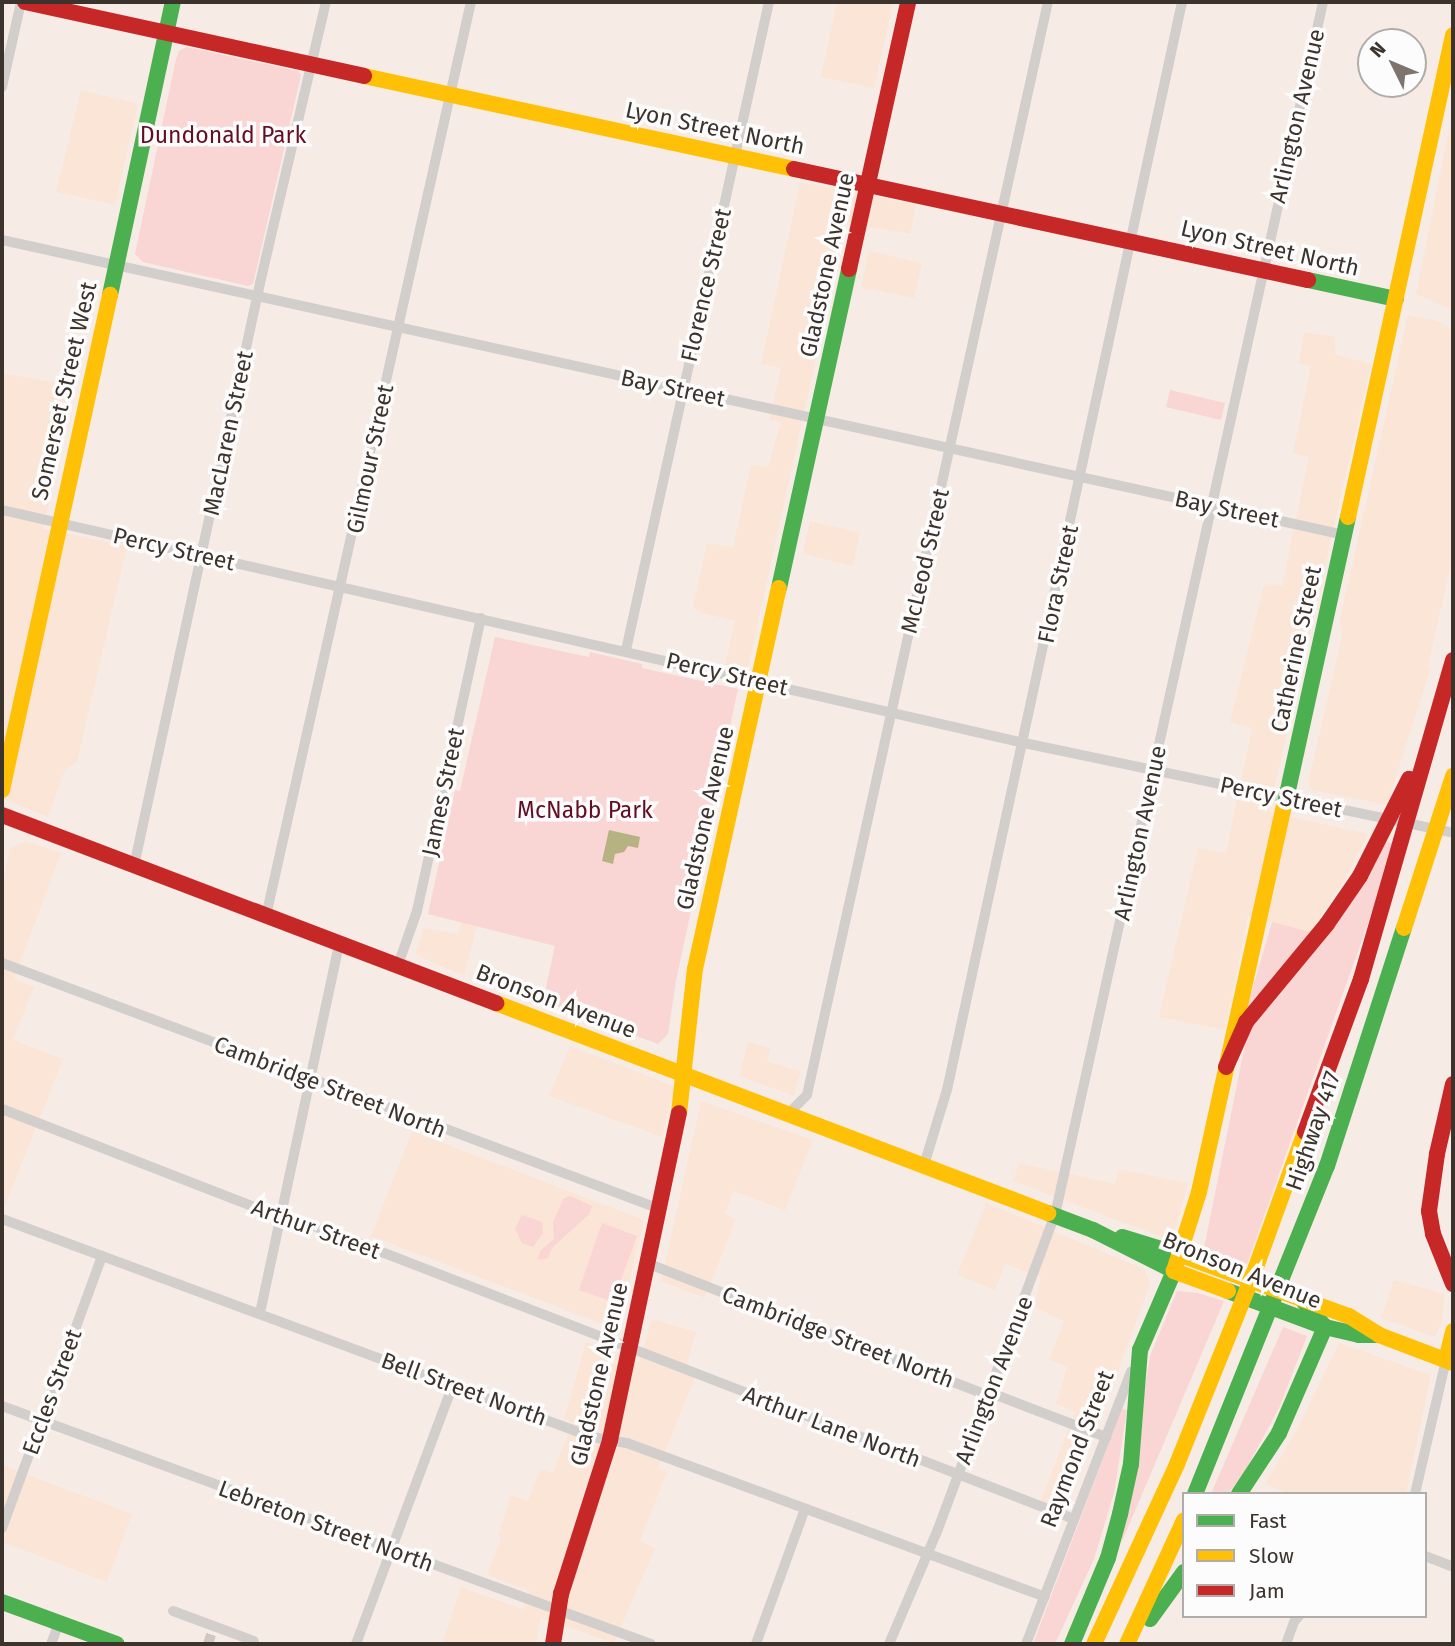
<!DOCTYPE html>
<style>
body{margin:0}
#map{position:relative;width:1455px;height:1646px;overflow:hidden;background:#f7ece5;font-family:"Fira Sans",sans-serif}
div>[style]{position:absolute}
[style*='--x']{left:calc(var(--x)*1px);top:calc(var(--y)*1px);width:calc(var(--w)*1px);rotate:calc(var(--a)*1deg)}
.built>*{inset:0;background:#fae5d6}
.green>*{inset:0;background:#f9d5d4}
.water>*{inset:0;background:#b7b282}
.street-tunnel>*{height:10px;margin-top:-5px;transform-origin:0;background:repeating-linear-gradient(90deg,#d2c7c0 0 10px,transparent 0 15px)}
.street>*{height:10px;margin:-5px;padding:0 5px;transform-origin:5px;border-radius:5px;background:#d2cecc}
.fast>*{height:16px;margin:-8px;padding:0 8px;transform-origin:8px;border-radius:8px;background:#4caf50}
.slow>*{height:16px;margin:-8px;padding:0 8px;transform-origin:8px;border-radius:8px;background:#ffc107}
.jam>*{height:16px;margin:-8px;padding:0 8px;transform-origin:8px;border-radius:8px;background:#c62828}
span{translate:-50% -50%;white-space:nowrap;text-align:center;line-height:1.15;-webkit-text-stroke:7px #fcfcfc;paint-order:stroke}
.street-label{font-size:23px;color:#3c332d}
.park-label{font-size:23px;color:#630e24}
.frame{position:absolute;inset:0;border:4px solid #3c332d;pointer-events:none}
.legend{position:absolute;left:1182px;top:1492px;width:245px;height:126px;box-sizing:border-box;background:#fcfcfc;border:2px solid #afaca9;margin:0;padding:9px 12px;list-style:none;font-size:21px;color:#3c332d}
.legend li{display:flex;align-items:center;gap:14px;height:35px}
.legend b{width:35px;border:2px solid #afaca9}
.north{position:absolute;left:1357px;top:28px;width:70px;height:70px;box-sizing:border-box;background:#fcfcfc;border:2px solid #afaca9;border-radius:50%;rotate:313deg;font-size:19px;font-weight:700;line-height:28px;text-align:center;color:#3c332d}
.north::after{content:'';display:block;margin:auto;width:24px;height:32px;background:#7d746d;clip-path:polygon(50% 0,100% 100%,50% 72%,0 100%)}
</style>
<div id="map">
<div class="built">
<div style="clip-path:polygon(837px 2px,893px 2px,874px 88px,821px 77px)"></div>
<div style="clip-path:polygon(81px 90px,138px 104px,115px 205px,56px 192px)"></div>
<div style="clip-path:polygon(1453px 109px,1453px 310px,1416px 294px)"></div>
<div style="clip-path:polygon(800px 182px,916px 205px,910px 234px,846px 222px,747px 672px,725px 665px,735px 621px,702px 613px,693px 607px,707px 543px,733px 547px,751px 465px,768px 467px,781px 422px,769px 420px,781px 368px,761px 364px)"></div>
<div style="clip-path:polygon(869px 251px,922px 263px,914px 298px,861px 287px)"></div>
<div style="clip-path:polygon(1408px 315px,1438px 321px,1453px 330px,1453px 556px,1428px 665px,1430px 670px,1387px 805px,1312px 790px,1308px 783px,1342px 637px,1340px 619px)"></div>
<div style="clip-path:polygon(1304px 332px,1335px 337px,1335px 354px,1371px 364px,1269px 812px,1368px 834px,1347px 875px,1310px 932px,1248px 916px,1225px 1030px,1159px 1017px,1198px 848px,1226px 853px,1252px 728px,1230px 722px,1264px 584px,1282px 586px,1309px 457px,1293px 453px,1311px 367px,1299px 363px)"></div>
<div style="clip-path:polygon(2px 373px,75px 386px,43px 529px,127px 546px,77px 762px,65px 770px,48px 817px,2px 798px,2px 532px,4px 519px,2px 518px)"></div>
<div style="clip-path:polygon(810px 521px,860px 533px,853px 566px,803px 554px)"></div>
<div style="clip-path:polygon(25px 841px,61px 853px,14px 979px,34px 987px,13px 1040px,63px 1059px,2px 1213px,2px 886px,10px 848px)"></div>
<div style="clip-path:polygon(462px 921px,477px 925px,464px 976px,418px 956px,416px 952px,424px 928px,458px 934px)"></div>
<div style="clip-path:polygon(748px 1042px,770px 1048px,767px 1062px,801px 1071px,794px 1096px,739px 1076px)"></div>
<div style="clip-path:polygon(570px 1046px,674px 1086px,662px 1137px,549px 1096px)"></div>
<div style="clip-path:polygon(701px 1101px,813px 1140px,785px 1210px,733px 1191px,725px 1214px,736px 1219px,705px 1298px,661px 1281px)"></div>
<div style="clip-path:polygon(412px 1131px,644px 1220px,619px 1326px,613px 1328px,371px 1236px)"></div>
<div style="clip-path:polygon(1019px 1163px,1115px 1184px,1119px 1169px,1188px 1183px,1175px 1230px,1162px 1237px,1013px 1181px)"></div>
<div style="clip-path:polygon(986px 1203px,1144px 1269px,1150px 1284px,1065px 1514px,1039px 1505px,1075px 1412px,1056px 1404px,1067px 1367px,1049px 1360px,1064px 1321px,1034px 1307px,1041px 1277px,1005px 1264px,995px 1290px,957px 1275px)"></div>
<div style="clip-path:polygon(1394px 1280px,1445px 1294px,1442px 1321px,1435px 1337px,1381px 1318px)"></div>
<div style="clip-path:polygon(652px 1319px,696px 1332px,686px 1368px,697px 1373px,658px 1468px,667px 1472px,640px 1541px,655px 1548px,614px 1643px,541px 1618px,536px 1644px,442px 1644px,461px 1587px,522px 1609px,520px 1618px,530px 1591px,487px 1575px,501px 1538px,498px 1536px,511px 1495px,528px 1501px,540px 1469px,553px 1473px,573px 1422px,564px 1419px,586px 1342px,639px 1362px)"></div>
<div style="clip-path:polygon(1339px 1343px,1431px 1375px,1406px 1494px,1290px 1494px,1265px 1484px,1299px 1426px)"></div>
<div style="clip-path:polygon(2px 1465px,132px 1514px,107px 1582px,2px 1542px)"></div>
</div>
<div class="green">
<div style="clip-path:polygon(187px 47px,298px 71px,301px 75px,253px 284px,248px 286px,143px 262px,135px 254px,176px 59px,179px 51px)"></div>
<div style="clip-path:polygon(1170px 390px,1225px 403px,1221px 420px,1166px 407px)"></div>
<div style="clip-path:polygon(495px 637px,589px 657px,590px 652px,642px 664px,642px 668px,738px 689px,676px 981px,668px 1034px,658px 1044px,543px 1001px,555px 946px,428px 914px,455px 790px,460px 791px)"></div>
<div style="clip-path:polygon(1383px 841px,1396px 844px,1247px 1264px,1204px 1248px,1250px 1020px)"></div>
<div style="clip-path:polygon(1272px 922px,1310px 932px,1246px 1011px)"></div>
<div style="clip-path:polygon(570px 1196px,592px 1206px,589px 1214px,552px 1248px,548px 1258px,538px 1260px,540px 1251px,554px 1239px,553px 1223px,563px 1199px)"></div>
<div style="clip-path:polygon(522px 1215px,542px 1222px,543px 1233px,533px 1247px,522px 1243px,515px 1229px)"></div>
<div style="clip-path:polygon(602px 1223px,637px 1236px,613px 1302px,579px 1290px)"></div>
<div style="clip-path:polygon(1177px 1291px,1198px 1293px,1224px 1301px,1121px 1544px,1150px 1356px)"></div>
<div style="clip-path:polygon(1283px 1327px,1307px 1336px,1279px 1408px,1245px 1471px,1228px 1494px,1211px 1494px)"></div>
<div style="clip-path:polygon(1122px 1409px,1127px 1410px,1114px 1493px,1094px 1559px,1055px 1644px,1033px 1644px)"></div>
</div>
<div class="water">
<div style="clip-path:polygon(609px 830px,640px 837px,638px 848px,628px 846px,624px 852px,615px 854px,613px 864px,602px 861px)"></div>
</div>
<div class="street-tunnel">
<div style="--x:208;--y:1644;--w:19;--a:-72"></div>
</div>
<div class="street">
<div style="--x:2;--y:87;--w:87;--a:-77.4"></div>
<div style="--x:2;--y:240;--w:1375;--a:12.39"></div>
<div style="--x:2;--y:510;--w:1048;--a:12.84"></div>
<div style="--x:1024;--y:743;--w:438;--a:11.8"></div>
<div style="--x:626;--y:650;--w:664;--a:-77.56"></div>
<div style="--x:134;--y:866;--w:596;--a:-77.8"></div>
<div style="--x:260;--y:283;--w:289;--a:-76.8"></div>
<div style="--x:266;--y:916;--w:937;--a:-77.36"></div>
<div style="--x:2;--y:963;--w:702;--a:20.5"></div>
<div style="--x:398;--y:965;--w:57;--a:-70.6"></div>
<div style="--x:417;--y:911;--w:300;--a:-77.7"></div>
<div style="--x:2;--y:1109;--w:284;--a:21.2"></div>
<div style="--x:267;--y:1212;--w:30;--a:14"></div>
<div style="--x:296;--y:1219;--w:834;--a:21.09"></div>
<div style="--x:789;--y:1113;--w:25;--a:-45"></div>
<div style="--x:807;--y:1095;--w:1119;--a:-77.57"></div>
<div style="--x:924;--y:1165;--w:78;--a:-73"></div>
<div style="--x:947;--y:1090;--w:1113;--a:-77.81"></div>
<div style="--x:2;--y:1219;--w:629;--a:20.28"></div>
<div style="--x:592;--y:1437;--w:36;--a:10"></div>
<div style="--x:627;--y:1443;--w:445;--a:20.2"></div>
<div style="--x:649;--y:1264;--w:356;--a:21.2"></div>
<div style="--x:981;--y:1393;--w:18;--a:9"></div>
<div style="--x:999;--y:1396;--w:115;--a:21"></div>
<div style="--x:260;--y:1313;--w:378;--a:-77.9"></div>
<div style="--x:2;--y:1406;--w:691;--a:20.14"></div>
<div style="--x:1415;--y:1494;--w:138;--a:-77"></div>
<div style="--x:2;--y:1528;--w:290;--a:-69.8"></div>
<div style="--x:1425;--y:1556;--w:30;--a:21"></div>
<div style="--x:173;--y:1611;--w:86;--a:20.3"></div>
<div style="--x:51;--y:1644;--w:22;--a:-69"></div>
<div style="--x:356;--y:1644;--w:278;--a:-69.5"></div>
<div style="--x:756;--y:1644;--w:144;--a:-70.1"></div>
<div style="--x:889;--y:1644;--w:125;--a:-66.9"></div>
<div style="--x:938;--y:1529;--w:335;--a:-69.6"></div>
<div style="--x:1055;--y:1215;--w:1242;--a:-77.54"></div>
<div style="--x:1026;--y:1644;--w:292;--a:-68.9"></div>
<div style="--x:1286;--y:1644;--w:23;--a:-70"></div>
<div style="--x:1294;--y:1622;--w:8;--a:-50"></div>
</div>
<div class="fast">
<div style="--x:1308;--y:280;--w:90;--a:12.2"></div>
<div style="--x:110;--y:295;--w:300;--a:-77.9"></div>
<div style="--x:779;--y:588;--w:327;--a:-77.6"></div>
<div style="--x:1286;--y:799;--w:289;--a:-77.6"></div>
<div style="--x:1048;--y:1213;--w:48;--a:20.7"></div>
<div style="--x:1093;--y:1230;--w:91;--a:26.8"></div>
<div style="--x:1174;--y:1271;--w:86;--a:113.3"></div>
<div style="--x:1122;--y:1237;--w:62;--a:17"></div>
<div style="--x:1228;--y:1291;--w:103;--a:20.4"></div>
<div style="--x:1325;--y:1327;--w:35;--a:13"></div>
<div style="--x:1359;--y:1335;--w:20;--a:0"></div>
<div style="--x:1195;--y:1494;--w:354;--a:-68.1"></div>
<div style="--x:1327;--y:1166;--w:250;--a:-72.1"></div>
<div style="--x:1239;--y:1494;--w:73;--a:-56.7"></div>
<div style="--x:1279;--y:1433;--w:116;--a:-66.5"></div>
<div style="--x:1325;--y:1327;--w:38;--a:-130"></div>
<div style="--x:2;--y:1602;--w:122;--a:20.1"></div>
<div style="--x:1150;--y:1619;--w:58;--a:-54.1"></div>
<div style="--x:1072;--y:1644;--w:93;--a:-67.3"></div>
<div style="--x:1108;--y:1558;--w:46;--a:-74.7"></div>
<div style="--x:1120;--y:1514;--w:51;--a:-77.6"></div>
<div style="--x:1131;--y:1464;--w:114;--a:-85.5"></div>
</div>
<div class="slow">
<div style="--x:364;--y:76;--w:440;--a:12.2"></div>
<div style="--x:1348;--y:517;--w:493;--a:-77.7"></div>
<div style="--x:2;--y:790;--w:507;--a:-77.69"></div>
<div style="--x:1404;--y:928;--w:160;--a:-72.1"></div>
<div style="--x:496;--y:1003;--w:591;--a:20.83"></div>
<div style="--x:679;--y:1113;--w:145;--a:-83.7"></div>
<div style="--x:695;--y:969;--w:390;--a:-77.6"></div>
<div style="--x:1181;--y:1255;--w:179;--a:20"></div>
<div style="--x:1349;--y:1316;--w:36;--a:32"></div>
<div style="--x:1379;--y:1335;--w:79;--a:20.7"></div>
<div style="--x:1228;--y:1291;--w:58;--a:-159.7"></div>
<div style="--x:1174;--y:1271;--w:83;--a:-72.4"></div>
<div style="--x:1199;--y:1192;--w:395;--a:-77.6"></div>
<div style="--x:1446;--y:1360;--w:30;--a:-76"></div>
<div style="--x:1094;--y:1644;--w:198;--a:-65.2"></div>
<div style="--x:1177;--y:1464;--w:212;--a:-68.1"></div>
<div style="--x:1256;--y:1267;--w:144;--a:-70.1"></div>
<div style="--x:1127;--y:1644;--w:136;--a:-65.3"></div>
</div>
<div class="jam">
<div style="--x:25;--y:2;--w:347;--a:12.3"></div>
<div style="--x:794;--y:169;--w:526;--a:12.19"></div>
<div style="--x:849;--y:269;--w:273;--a:-77.5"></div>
<div style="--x:2;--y:815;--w:529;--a:20.84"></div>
<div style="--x:1226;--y:1067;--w:49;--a:-66"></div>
<div style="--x:1246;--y:1022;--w:127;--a:-50.4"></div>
<div style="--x:1327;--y:924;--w:58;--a:-55.5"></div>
<div style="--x:1360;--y:876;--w:109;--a:-63.2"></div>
<div style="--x:1453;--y:1084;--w:72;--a:102.9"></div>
<div style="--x:1437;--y:1154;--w:58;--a:98"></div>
<div style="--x:1429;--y:1211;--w:23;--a:80"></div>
<div style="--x:1433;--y:1234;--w:54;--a:68.2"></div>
<div style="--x:1305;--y:1132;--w:163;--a:-69.9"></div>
<div style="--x:1361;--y:979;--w:332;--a:-73.9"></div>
<div style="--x:553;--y:1644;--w:51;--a:-80.9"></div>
<div style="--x:561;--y:1594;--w:162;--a:-72.3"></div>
<div style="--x:610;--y:1440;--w:334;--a:-78.1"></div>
</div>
<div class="street-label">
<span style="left:1297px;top:116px;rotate:-77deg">Arlington Avenue</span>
<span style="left:715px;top:128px;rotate:12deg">Lyon Street North</span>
<span style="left:1270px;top:248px;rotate:13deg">Lyon Street North</span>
<span style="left:827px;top:265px;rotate:-78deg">Gladstone Avenue</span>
<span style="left:706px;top:285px;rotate:-77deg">Florence Street</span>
<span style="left:673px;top:388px;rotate:12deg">Bay Street</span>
<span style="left:64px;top:391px;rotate:-77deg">Somerset Street West</span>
<span style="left:228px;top:433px;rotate:-78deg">MacLaren Street</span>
<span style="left:370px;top:459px;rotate:-78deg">Gilmour Street</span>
<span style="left:1227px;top:509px;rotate:12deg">Bay Street</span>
<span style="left:174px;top:549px;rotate:13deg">Percy Street</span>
<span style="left:925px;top:561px;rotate:-77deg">McLeod Street</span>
<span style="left:1058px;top:584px;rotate:-78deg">Flora Street</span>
<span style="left:1296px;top:649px;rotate:-78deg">Catherine Street</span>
<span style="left:727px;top:674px;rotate:13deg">Percy Street</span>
<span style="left:443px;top:792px;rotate:-78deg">James Street</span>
<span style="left:1281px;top:797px;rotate:12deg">Percy Street</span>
<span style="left:705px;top:818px;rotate:-77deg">Gladstone Avenue</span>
<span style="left:1140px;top:833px;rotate:-78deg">Arlington Avenue</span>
<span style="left:556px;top:1001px;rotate:21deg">Bronson Avenue</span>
<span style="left:330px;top:1087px;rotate:21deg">Cambridge Street North</span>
<span style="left:1313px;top:1131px;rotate:-71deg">Highway 417</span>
<span style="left:316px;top:1229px;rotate:20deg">Arthur Street</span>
<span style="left:1242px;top:1270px;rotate:22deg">Bronson Avenue</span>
<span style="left:838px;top:1337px;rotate:21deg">Cambridge Street North</span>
<span style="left:599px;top:1374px;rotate:-77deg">Gladstone Avenue</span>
<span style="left:994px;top:1380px;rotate:-69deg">Arlington Avenue</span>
<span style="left:464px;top:1389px;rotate:20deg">Bell Street North</span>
<span style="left:52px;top:1392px;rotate:-70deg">Eccles Street</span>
<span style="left:832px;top:1427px;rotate:21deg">Arthur Lane North</span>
<span style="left:1077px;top:1449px;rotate:-69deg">Raymond Street</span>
<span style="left:326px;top:1526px;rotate:20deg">Lebreton Street North</span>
</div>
<div class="park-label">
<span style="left:223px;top:135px">Dundonald Park</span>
<span style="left:585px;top:810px">McNabb Park</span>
</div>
<div class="frame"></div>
<ul class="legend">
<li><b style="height:9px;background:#4caf50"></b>Fast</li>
<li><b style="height:9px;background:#ffc107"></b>Slow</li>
<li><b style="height:9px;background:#c62828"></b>Jam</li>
</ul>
<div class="north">N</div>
</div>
